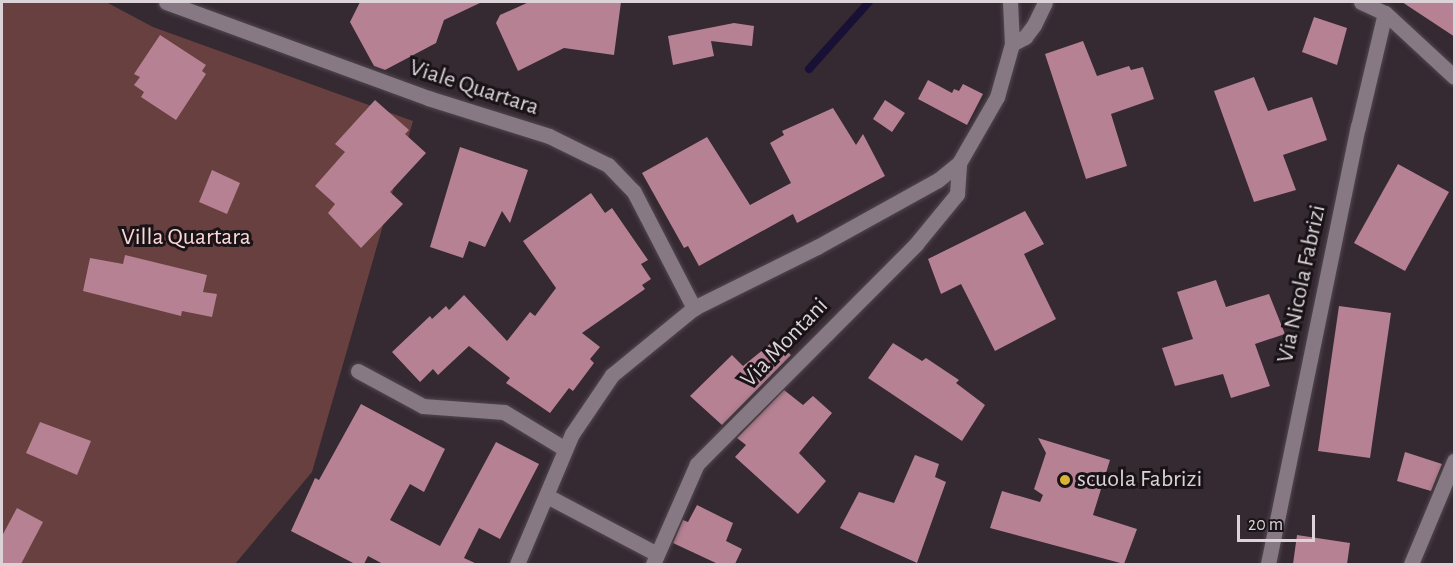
<!DOCTYPE html>
<style>
body{margin:0}
#map{position:relative;width:1456px;height:566px;overflow:hidden;background:#352932;font-family:"Alegreya Sans",sans-serif}
div>[style]{position:absolute}
[style*='--x']{left:calc(var(--x)*1px);top:calc(var(--y)*1px);width:calc(var(--w)*1px);rotate:calc(var(--a)*1deg)}
.green>*{inset:0;background:#67403f}
.stream>*{height:8px;margin:-4px;padding:0 4px;transform-origin:4px;border-radius:4px;background:#181035}
.building>*{inset:0;background:#b68192}
.roads{filter:drop-shadow(0 0 2px #51474e) drop-shadow(0 0 2px #51474e)}
.minor>*{height:15px;margin:-7.5px;padding:0 7.5px;transform-origin:7.5px;border-radius:7.5px;background:#877984}
.dots>*{width:16px;height:16px;translate:-50% -50%;box-sizing:border-box;border:3px solid #191317;border-radius:50%}
span{translate:-50% -50%;white-space:nowrap;text-align:center;line-height:1.15;-webkit-text-stroke:6px #191317;paint-order:stroke}
.street-label{font-size:24px;color:#dbd3d8}
.park-label{font-size:24px;color:#fbd8d6}
.poi-label{font-size:24px;color:#dbd3d8}
.left{translate:0 -50%;text-align:left}
.frame{position:absolute;inset:0;border:3px solid #dbd3d8;pointer-events:none}
.scale{position:absolute;left:1237px;top:515px;width:78px;height:27px;box-sizing:border-box;border:3px solid #dbd3d8;border-top:0;padding-left:8px;font-size:18px;line-height:21px;white-space:nowrap;color:#dbd3d8;-webkit-text-stroke:4px #191317;paint-order:stroke}
</style>
<div id="map">
<div class="green">
<div style="clip-path:polygon(2px 2px,106px 2px,153px 27px,413px 121px,312px 472px,235px 564px,2px 564px)"></div>
</div>
<div class="stream">
<div style="--x:809;--y:69;--w:90;--a:-48.2"></div>
</div>
<div class="building">
<div style="clip-path:polygon(360px 2px,482px 2px,444px 20px,436px 43px,385px 70px,374px 66px,350px 22px)"></div>
<div style="clip-path:polygon(529px 2px,621px 2px,614px 55px,564px 48px,518px 71px,496px 23px,500px 15px)"></div>
<div style="clip-path:polygon(1402px 2px,1455px 2px,1455px 37px)"></div>
<div style="clip-path:polygon(1314px 17px,1347px 28px,1337px 65px,1302px 52px)"></div>
<div style="clip-path:polygon(734px 23px,754px 26px,752px 46px,711px 41px,714px 56px,673px 65px,668px 36px)"></div>
<div style="clip-path:polygon(160px 35px,206px 65px,202px 71px,206px 74px,176px 120px,141px 97px,144px 92px,134px 85px,140px 77px,134px 74px)"></div>
<div style="clip-path:polygon(1083px 41px,1097px 76px,1129px 66px,1131px 70px,1143px 67px,1154px 99px,1111px 114px,1127px 166px,1086px 179px,1045px 54px)"></div>
<div style="clip-path:polygon(1254px 77px,1268px 111px,1312px 97px,1327px 140px,1283px 155px,1296px 190px,1254px 202px,1214px 91px)"></div>
<div style="clip-path:polygon(928px 80px,952px 93px,954px 89px,959px 91px,963px 84px,983px 94px,967px 125px,918px 99px)"></div>
<div style="clip-path:polygon(375px 100px,409px 130px,405px 134px,426px 153px,390px 192px,403px 204px,361px 248px,328px 213px,335px 204px,315px 186px,345px 152px,335px 144px)"></div>
<div style="clip-path:polygon(885px 100px,905px 113px,892px 132px,873px 119px)"></div>
<div style="clip-path:polygon(833px 108px,856px 145px,863px 134px,885px 176px,797px 223px,793px 214px,699px 266px,688px 246px,684px 248px,642px 173px,707px 137px,750px 205px,791px 183px,770px 143px,784px 135px,782px 131px)"></div>
<div style="clip-path:polygon(460px 147px,528px 170px,510px 223px,502px 211px,485px 247px,469px 241px,463px 258px,430px 247px)"></div>
<div style="clip-path:polygon(1398px 164px,1449px 192px,1405px 271px,1354px 243px)"></div>
<div style="clip-path:polygon(212px 170px,240px 183px,227px 214px,199px 202px)"></div>
<div style="clip-path:polygon(591px 193px,605px 213px,612px 208px,648px 260px,641px 264px,651px 279px,642px 285px,645px 289px,582px 333px,600px 347px,590px 359px,594px 363px,573px 391px,569px 388px,550px 413px,506px 383px,510px 378px,469px 346px,438px 375px,433px 369px,420px 382px,392px 352px,430px 316px,432px 319px,446px 306px,449px 310px,464px 295px,507px 341px,530px 312px,535px 316px,556px 288px,523px 241px)"></div>
<div style="clip-path:polygon(1025px 211px,1044px 244px,1024px 254px,1056px 319px,995px 351px,961px 284px,941px 294px,928px 259px)"></div>
<div style="clip-path:polygon(125px 255px,207px 275px,203px 292px,217px 294px,212px 317px,182px 311px,181px 316px,83px 291px,90px 258px,123px 264px)"></div>
<div style="clip-path:polygon(1216px 280px,1226px 307px,1269px 294px,1285px 334px,1255px 344px,1270px 386px,1231px 398px,1223px 374px,1175px 386px,1162px 348px,1193px 339px,1177px 292px)"></div>
<div style="clip-path:polygon(1339px 306px,1391px 313px,1370px 458px,1318px 451px)"></div>
<div style="clip-path:polygon(775px 340px,791px 355px,722px 425px,690px 396px,732px 355px,743px 366px)"></div>
<div style="clip-path:polygon(893px 343px,922px 361px,926px 358px,959px 380px,956px 383px,985px 405px,962px 441px,868px 378px)"></div>
<div style="clip-path:polygon(784px 390px,803px 405px,813px 396px,832px 413px,799px 453px,826px 481px,798px 514px,735px 457px,746px 445px,737px 438px)"></div>
<div style="clip-path:polygon(361px 404px,445px 449px,424px 492px,410px 484px,390px 520px,440px 546px,496px 442px,539px 464px,500px 539px,479px 528px,464px 558px,477px 564px,383px 564px,368px 556px,364px 564px,355px 564px,291px 531px,315px 478px,319px 480px)"></div>
<div style="clip-path:polygon(40px 422px,91px 441px,77px 475px,26px 453px)"></div>
<div style="clip-path:polygon(1038px 438px,1110px 460px,1093px 515px,1137px 529px,1124px 564px,990px 528px,1002px 491px,1040px 502px,1043px 495px,1034px 489px,1046px 453px)"></div>
<div style="clip-path:polygon(1405px 452px,1442px 464px,1431px 491px,1397px 481px)"></div>
<div style="clip-path:polygon(915px 455px,939px 464px,935px 477px,946px 482px,917px 563px,840px 528px,859px 492px,894px 503px)"></div>
<div style="clip-path:polygon(697px 505px,733px 523px,726px 541px,742px 549px,735px 564px,718px 564px,673px 543px,683px 520px,688px 522px)"></div>
<div style="clip-path:polygon(17px 508px,43px 522px,21px 564px,2px 564px,2px 536px)"></div>
<div style="clip-path:polygon(1297px 535px,1350px 543px,1347px 564px,1293px 564px)"></div>
</div>
<div class="roads">
<div class="minor">
<div style="--x:166;--y:2;--w:279;--a:20.1"></div>
<div style="--x:428;--y:98;--w:127;--a:17.4"></div>
<div style="--x:549;--y:136;--w:66;--a:26.2"></div>
<div style="--x:608;--y:165;--w:37;--a:46"></div>
<div style="--x:634;--y:192;--w:131;--a:62.7"></div>
<div style="--x:1361;--y:2;--w:26;--a:25"></div>
<div style="--x:1385;--y:13;--w:94;--a:42.8"></div>
<div style="--x:1012;--y:44;--w:15;--a:-28"></div>
<div style="--x:1025;--y:37;--w:15;--a:-53"></div>
<div style="--x:1034;--y:25;--w:25;--a:-64"></div>
<div style="--x:358;--y:371;--w:74;--a:28.3"></div>
<div style="--x:423;--y:406;--w:81;--a:4.2"></div>
<div style="--x:504;--y:412;--w:71;--a:31.2"></div>
<div style="--x:547;--y:496;--w:124;--a:27.8"></div>
<div style="--x:517;--y:564;--w:141;--a:-67.1"></div>
<div style="--x:572;--y:434;--w:71;--a:-55.9"></div>
<div style="--x:612;--y:375;--w:106;--a:-39.3"></div>
<div style="--x:694;--y:308;--w:137;--a:-26.4"></div>
<div style="--x:817;--y:247;--w:138;--a:-29"></div>
<div style="--x:938;--y:180;--w:27;--a:-39"></div>
<div style="--x:959;--y:163;--w:76;--a:-60.1"></div>
<div style="--x:997;--y:97;--w:55;--a:-74.2"></div>
<div style="--x:1012;--y:44;--w:42;--a:-92.7"></div>
<div style="--x:653;--y:564;--w:109;--a:-66.3"></div>
<div style="--x:697;--y:464;--w:310;--a:-45.1"></div>
<div style="--x:916;--y:244;--w:65;--a:-50.6"></div>
<div style="--x:957;--y:194;--w:31;--a:-86"></div>
<div style="--x:1268;--y:564;--w:446;--a:-78.4"></div>
<div style="--x:1358;--y:127;--w:117;--a:-76.7"></div>
<div style="--x:1411;--y:564;--w:112;--a:-67.3"></div>
</div>
</div>
<div class="dots">
<div style="left:1065px;top:480px;background:#d8b434"></div>
</div>
<div class="street-label">
<span style="left:474px;top:88px;rotate:18deg">Viale Quartara</span>
<span style="left:1302px;top:284px;rotate:-78deg">Via Nicola Fabrizi</span>
<span style="left:785px;top:343px;rotate:-46deg">Via Montani</span>
</div>
<div class="park-label">
<span style="left:186px;top:238px">Villa Quartara</span>
</div>
<div class="poi-label">
<span class="left" style="left:1077px;top:480px">scuola Fabrizi</span>
</div>
<div class="frame"></div>
<div class="scale">20 m</div>
</div>
